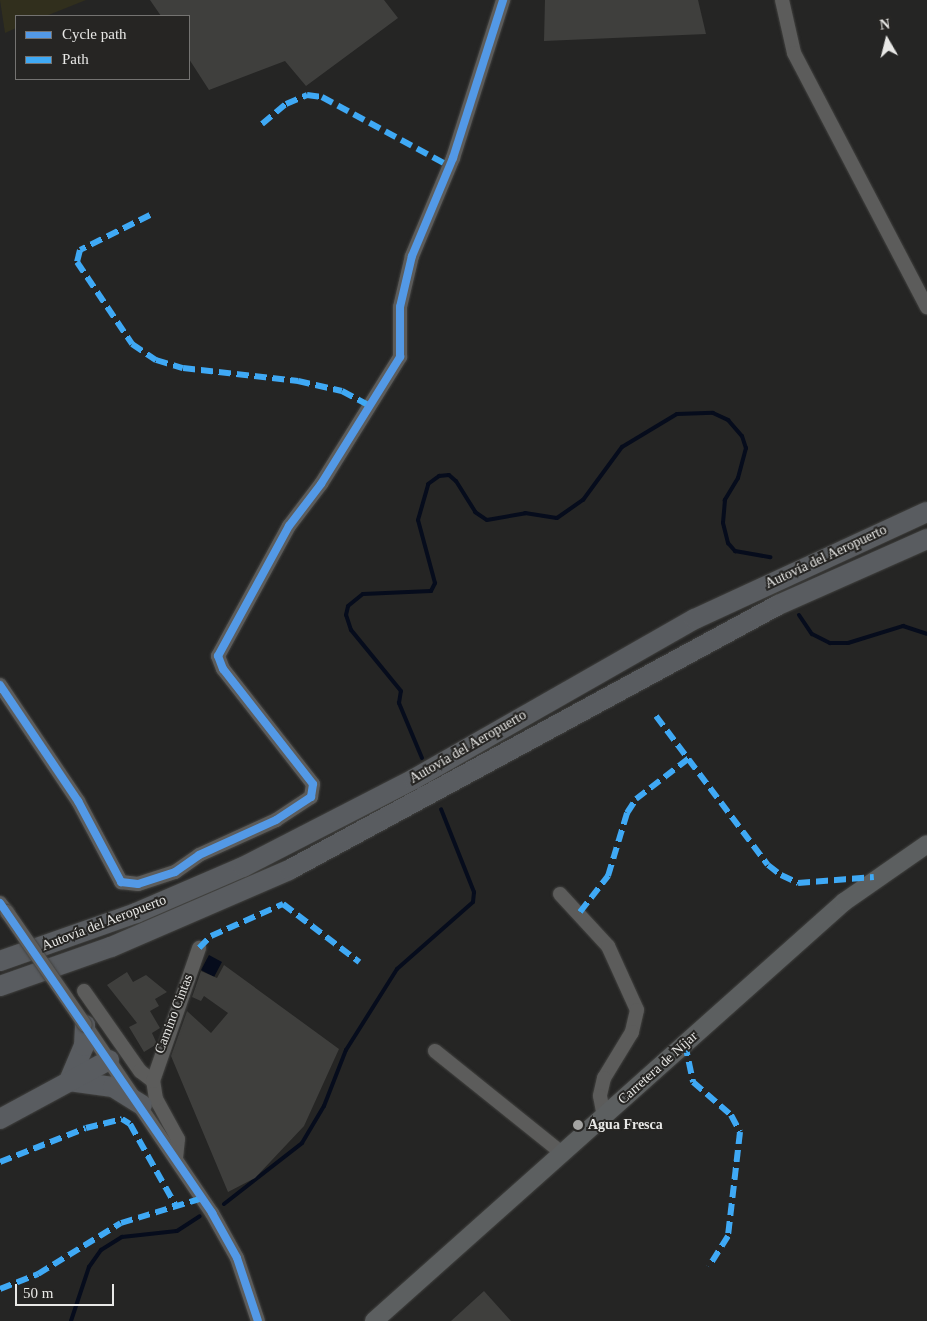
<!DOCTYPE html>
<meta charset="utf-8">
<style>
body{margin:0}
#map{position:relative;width:927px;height:1321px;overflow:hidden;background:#252524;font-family:"Times New Roman",serif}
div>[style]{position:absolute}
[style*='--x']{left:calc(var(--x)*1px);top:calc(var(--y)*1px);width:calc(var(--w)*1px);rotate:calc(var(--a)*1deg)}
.green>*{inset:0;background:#312f1d}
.water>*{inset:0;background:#060c1c}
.stream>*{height:4px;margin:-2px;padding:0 2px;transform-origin:2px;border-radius:2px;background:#060c1c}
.building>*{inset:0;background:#3f3f3d}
.roads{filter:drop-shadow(0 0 1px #424240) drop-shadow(0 0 1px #424240)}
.minor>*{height:14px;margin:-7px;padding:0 7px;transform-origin:7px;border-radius:7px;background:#5c5c5b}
.major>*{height:18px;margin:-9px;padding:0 9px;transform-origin:9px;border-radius:9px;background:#5c5f60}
.highway>*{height:20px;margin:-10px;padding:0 10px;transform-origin:10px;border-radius:10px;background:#595c60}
.bridges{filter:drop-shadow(0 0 1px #424240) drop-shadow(0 0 1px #424240)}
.minor-bridge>*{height:14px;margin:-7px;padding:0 7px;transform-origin:7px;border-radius:7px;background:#5c5c5b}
.quiet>*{height:6px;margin-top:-3px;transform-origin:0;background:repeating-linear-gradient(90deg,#3fa9f5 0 12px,transparent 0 18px)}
.cycleway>*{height:8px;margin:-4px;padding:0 4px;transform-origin:4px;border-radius:4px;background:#5399e6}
.dots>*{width:14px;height:14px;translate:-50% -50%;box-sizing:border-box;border:2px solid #262523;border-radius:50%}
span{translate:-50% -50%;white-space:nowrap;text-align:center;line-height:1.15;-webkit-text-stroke:4px #262523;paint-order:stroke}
.street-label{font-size:14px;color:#e8e8e6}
.poi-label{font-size:14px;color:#e8e8e6;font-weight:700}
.left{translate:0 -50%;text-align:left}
.legend{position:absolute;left:15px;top:15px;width:175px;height:65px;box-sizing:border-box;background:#262523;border:1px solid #747371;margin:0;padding:6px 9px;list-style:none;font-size:15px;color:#e8e8e6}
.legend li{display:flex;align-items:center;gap:10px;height:25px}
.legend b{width:25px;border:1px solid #747371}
.north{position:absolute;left:862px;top:15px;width:50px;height:50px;-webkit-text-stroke:4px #262523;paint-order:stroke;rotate:352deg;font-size:14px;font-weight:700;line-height:20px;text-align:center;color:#e8e8e6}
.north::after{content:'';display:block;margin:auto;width:18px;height:22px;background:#e8e8e6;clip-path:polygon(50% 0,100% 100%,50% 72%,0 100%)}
.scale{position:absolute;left:15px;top:1284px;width:99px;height:22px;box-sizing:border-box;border:2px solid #e8e8e6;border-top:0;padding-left:6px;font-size:15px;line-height:18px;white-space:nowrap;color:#e8e8e6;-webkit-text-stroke:4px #262523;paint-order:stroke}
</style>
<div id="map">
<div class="green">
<div style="clip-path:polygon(0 0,86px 0,46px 16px,16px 16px,16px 28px,5px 33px)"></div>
</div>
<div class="water">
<div style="clip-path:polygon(209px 955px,222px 962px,214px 977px,201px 970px)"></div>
</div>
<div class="stream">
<div style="--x:799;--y:615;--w:23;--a:56"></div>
<div style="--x:812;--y:634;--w:20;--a:27"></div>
<div style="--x:830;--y:643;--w:18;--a:0"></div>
<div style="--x:848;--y:643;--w:58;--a:-17.2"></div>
<div style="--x:903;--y:626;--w:25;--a:18"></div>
<div style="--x:422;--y:758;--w:60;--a:-112.7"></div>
<div style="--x:399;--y:703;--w:12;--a:-81"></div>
<div style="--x:401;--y:691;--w:79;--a:-129.3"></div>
<div style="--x:351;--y:630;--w:16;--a:-108"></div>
<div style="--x:346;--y:615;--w:9;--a:-77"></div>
<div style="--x:348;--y:606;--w:19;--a:-39"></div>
<div style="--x:363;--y:594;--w:68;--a:-2.5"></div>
<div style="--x:431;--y:591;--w:9;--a:-63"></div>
<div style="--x:435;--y:583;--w:65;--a:-105.1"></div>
<div style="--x:418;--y:520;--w:37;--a:-74"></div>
<div style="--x:428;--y:484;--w:14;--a:-36"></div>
<div style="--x:439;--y:476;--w:10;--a:-6"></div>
<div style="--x:449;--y:475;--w:9;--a:41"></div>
<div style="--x:456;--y:481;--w:36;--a:58"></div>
<div style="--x:475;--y:512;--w:14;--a:34"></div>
<div style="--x:487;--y:520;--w:39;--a:-10"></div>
<div style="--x:525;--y:513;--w:32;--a:9"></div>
<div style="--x:557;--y:518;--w:32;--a:-35"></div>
<div style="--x:583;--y:500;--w:66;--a:-53.7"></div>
<div style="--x:622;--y:447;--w:64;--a:-31"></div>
<div style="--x:677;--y:414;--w:36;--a:-2"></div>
<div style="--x:713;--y:413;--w:17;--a:25"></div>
<div style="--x:728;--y:420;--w:21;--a:49"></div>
<div style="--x:742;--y:436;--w:13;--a:72"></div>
<div style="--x:746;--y:448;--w:31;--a:105"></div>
<div style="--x:738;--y:478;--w:26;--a:121"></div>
<div style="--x:725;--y:500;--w:23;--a:95"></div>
<div style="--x:723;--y:523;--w:21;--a:76"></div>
<div style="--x:728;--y:543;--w:11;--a:49"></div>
<div style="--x:735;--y:551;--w:36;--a:10"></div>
<div style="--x:224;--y:1204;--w:99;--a:-38"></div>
<div style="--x:302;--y:1143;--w:43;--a:-59.3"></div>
<div style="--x:324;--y:1106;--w:60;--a:-68.6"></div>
<div style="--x:346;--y:1050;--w:96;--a:-57.8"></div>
<div style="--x:397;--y:969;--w:101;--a:-41.4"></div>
<div style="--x:473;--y:902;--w:10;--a:-84"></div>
<div style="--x:474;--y:892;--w:89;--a:-111.7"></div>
<div style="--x:71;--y:1321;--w:57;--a:-71.6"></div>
<div style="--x:89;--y:1267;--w:21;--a:-55"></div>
<div style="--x:101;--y:1250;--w:25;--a:-32"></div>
<div style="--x:122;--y:1237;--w:55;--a:-6.2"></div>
<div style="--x:177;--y:1231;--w:27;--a:-33"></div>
</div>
<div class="building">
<div style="clip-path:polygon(150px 0,384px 0,398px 18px,306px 86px,285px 61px,209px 90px,189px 59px,189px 16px,161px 16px)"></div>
<div style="clip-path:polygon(545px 0,698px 0,706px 34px,544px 41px)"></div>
<div style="clip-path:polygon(224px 965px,339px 1049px,304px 1126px,255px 1178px,228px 1192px,171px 1056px,187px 1011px,211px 1033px,228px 1013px,204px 996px,201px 1001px,192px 997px,201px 971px,217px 978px)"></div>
<div style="clip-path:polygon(127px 972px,133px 982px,146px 975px,167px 992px,155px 999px,159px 1006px,150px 1011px,160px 1028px,152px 1033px,157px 1044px,144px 1052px,129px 1027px,137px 1023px,107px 985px)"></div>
<div style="clip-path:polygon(484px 1291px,511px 1321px,451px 1321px)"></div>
</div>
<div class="roads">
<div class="minor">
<div style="--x:782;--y:0;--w:54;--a:77.2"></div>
<div style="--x:794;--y:53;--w:287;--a:62.4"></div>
<div style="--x:0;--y:685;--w:140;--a:56.1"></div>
<div style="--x:78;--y:801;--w:92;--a:62"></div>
<div style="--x:121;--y:882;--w:17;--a:7"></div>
<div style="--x:138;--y:884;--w:39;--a:-18"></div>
<div style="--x:175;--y:872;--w:29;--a:-35"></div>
<div style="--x:199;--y:855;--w:85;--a:-24.4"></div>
<div style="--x:276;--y:820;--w:42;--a:-33.3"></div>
<div style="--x:311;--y:797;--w:13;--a:-81"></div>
<div style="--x:313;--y:784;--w:146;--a:-128"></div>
<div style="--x:223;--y:669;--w:14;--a:-111"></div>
<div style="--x:218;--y:656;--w:148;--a:-61.4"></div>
<div style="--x:289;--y:526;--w:53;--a:-52.7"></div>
<div style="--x:321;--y:484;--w:150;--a:-58.1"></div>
<div style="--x:400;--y:357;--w:50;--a:-90"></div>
<div style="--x:400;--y:307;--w:52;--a:-76.8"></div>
<div style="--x:412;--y:256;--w:106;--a:-67.3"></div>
<div style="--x:453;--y:158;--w:166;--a:-72.4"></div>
<div style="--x:560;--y:894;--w:71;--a:47.3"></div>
<div style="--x:608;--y:946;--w:70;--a:65.6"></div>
<div style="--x:637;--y:1010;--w:23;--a:103"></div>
<div style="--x:632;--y:1032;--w:54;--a:121.3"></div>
<div style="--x:604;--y:1078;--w:18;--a:103"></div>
<div style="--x:600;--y:1096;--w:20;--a:79"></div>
<div style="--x:0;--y:903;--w:11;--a:52"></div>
<div style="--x:84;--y:991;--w:98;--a:55"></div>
<div style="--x:140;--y:1071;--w:16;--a:38"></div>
<div style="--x:85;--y:1025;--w:227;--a:56"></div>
<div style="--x:212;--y:1213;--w:51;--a:60.9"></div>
<div style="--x:237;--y:1258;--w:66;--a:71.6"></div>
<div style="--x:435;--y:1051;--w:163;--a:38.8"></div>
<div style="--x:176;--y:1158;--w:19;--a:-84"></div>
<div style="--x:178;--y:1139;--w:46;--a:-118.8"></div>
<div style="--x:156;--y:1099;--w:18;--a:-99"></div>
<div style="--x:153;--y:1081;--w:141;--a:-70.9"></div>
</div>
<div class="major">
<div style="--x:374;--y:1321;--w:630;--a:-41.72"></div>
<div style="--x:844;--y:902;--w:101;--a:-34.9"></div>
</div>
<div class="highway">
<div style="--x:0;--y:961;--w:144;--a:-19.4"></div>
<div style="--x:136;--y:913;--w:116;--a:-23.3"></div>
<div style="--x:243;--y:867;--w:192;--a:-27.2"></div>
<div style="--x:414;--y:779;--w:323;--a:-29.7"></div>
<div style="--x:695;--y:619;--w:255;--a:-24.8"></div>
<div style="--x:0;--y:986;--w:118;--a:-19.4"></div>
<div style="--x:111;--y:947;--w:194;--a:-23.4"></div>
<div style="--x:289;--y:870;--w:556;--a:-28.45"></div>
<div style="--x:778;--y:605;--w:163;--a:-23.9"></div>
<div style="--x:69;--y:1081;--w:44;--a:7.8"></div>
<div style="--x:113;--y:1087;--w:34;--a:32"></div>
<div style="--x:69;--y:1081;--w:38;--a:-67"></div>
<div style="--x:84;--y:1046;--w:21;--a:-87"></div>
<div style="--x:0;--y:1119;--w:124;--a:-28.4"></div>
</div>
</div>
<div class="bridges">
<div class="minor-bridge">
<div style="--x:7;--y:912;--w:137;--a:55.4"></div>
</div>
</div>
<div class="quiet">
<div style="--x:262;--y:124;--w:31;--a:-40"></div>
<div style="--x:286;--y:104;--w:23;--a:-23"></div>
<div style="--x:307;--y:95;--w:15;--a:8"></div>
<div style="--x:322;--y:97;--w:145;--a:28.5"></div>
<div style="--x:150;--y:215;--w:78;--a:153.4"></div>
<div style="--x:80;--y:250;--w:12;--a:104"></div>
<div style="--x:77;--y:262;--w:99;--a:56.1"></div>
<div style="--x:132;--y:344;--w:29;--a:34"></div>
<div style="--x:156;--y:360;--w:28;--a:17"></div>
<div style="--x:183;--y:368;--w:116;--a:6.4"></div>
<div style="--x:298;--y:381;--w:45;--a:12.8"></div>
<div style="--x:342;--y:391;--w:30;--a:28"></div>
<div style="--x:656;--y:716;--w:186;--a:53.1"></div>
<div style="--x:768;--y:865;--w:16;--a:38"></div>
<div style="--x:781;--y:875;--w:19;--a:25"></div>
<div style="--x:798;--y:883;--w:76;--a:-4.5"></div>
<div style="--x:580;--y:912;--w:46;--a:-52.1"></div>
<div style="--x:608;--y:876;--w:66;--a:-73.2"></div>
<div style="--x:627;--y:813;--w:17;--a:-57"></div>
<div style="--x:636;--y:799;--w:67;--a:-37.7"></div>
<div style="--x:199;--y:948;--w:17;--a:-45"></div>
<div style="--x:211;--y:936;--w:79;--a:-24"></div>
<div style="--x:283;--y:904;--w:96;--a:37.3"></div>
<div style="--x:685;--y:1044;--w:39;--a:78"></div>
<div style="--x:693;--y:1082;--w:50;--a:41"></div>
<div style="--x:731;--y:1115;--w:19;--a:62"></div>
<div style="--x:740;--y:1132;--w:105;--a:96.6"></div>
<div style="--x:728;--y:1236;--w:36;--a:122"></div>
<div style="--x:0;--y:1162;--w:92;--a:-21.6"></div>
<div style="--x:86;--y:1128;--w:37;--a:-14"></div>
<div style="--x:122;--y:1119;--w:9;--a:32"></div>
<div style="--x:130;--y:1124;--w:94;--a:60.7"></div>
<div style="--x:0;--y:1289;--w:41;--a:-21.5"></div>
<div style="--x:38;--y:1274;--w:97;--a:-31.6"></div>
<div style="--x:121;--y:1223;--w:86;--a:-17"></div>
</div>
<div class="cycleway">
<div style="--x:0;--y:685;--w:140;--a:56.1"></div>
<div style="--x:78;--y:801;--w:92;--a:62"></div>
<div style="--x:121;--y:882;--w:17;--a:7"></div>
<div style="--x:138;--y:884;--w:39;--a:-18"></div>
<div style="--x:175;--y:872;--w:29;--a:-35"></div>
<div style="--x:199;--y:855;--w:85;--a:-24.4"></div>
<div style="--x:276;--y:820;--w:42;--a:-33.3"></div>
<div style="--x:311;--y:797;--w:13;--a:-81"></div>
<div style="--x:313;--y:784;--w:146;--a:-128"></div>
<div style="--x:223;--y:669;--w:14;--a:-111"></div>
<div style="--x:218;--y:656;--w:148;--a:-61.4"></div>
<div style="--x:289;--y:526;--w:53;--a:-52.7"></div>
<div style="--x:321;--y:484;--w:150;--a:-58.1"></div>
<div style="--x:400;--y:357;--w:50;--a:-90"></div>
<div style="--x:400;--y:307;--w:52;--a:-76.8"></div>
<div style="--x:412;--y:256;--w:106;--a:-67.3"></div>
<div style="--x:453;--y:158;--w:166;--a:-72.4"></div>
<div style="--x:0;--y:903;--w:376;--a:55.6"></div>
<div style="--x:212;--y:1213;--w:51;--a:60.9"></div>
<div style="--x:237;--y:1258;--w:66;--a:71.6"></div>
</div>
<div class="dots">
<div style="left:578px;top:1125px;background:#a4a4a2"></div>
</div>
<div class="street-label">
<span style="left:826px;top:557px;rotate:-25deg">Autovía del Aeropuerto</span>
<span style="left:468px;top:747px;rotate:-30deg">Autovía del Aeropuerto</span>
<span style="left:104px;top:923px;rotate:-21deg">Autovía del Aeropuerto</span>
<span style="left:174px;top:1014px;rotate:-69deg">Camino Cintas</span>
<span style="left:658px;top:1068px;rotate:-42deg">Carretera de Níjar</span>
</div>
<div class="poi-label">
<span class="left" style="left:588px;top:1125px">Agua Fresca</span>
</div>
<ul class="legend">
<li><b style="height:6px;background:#5399e6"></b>Cycle path</li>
<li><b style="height:6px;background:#3fa9f5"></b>Path</li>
</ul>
<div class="north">N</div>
<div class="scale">50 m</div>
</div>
